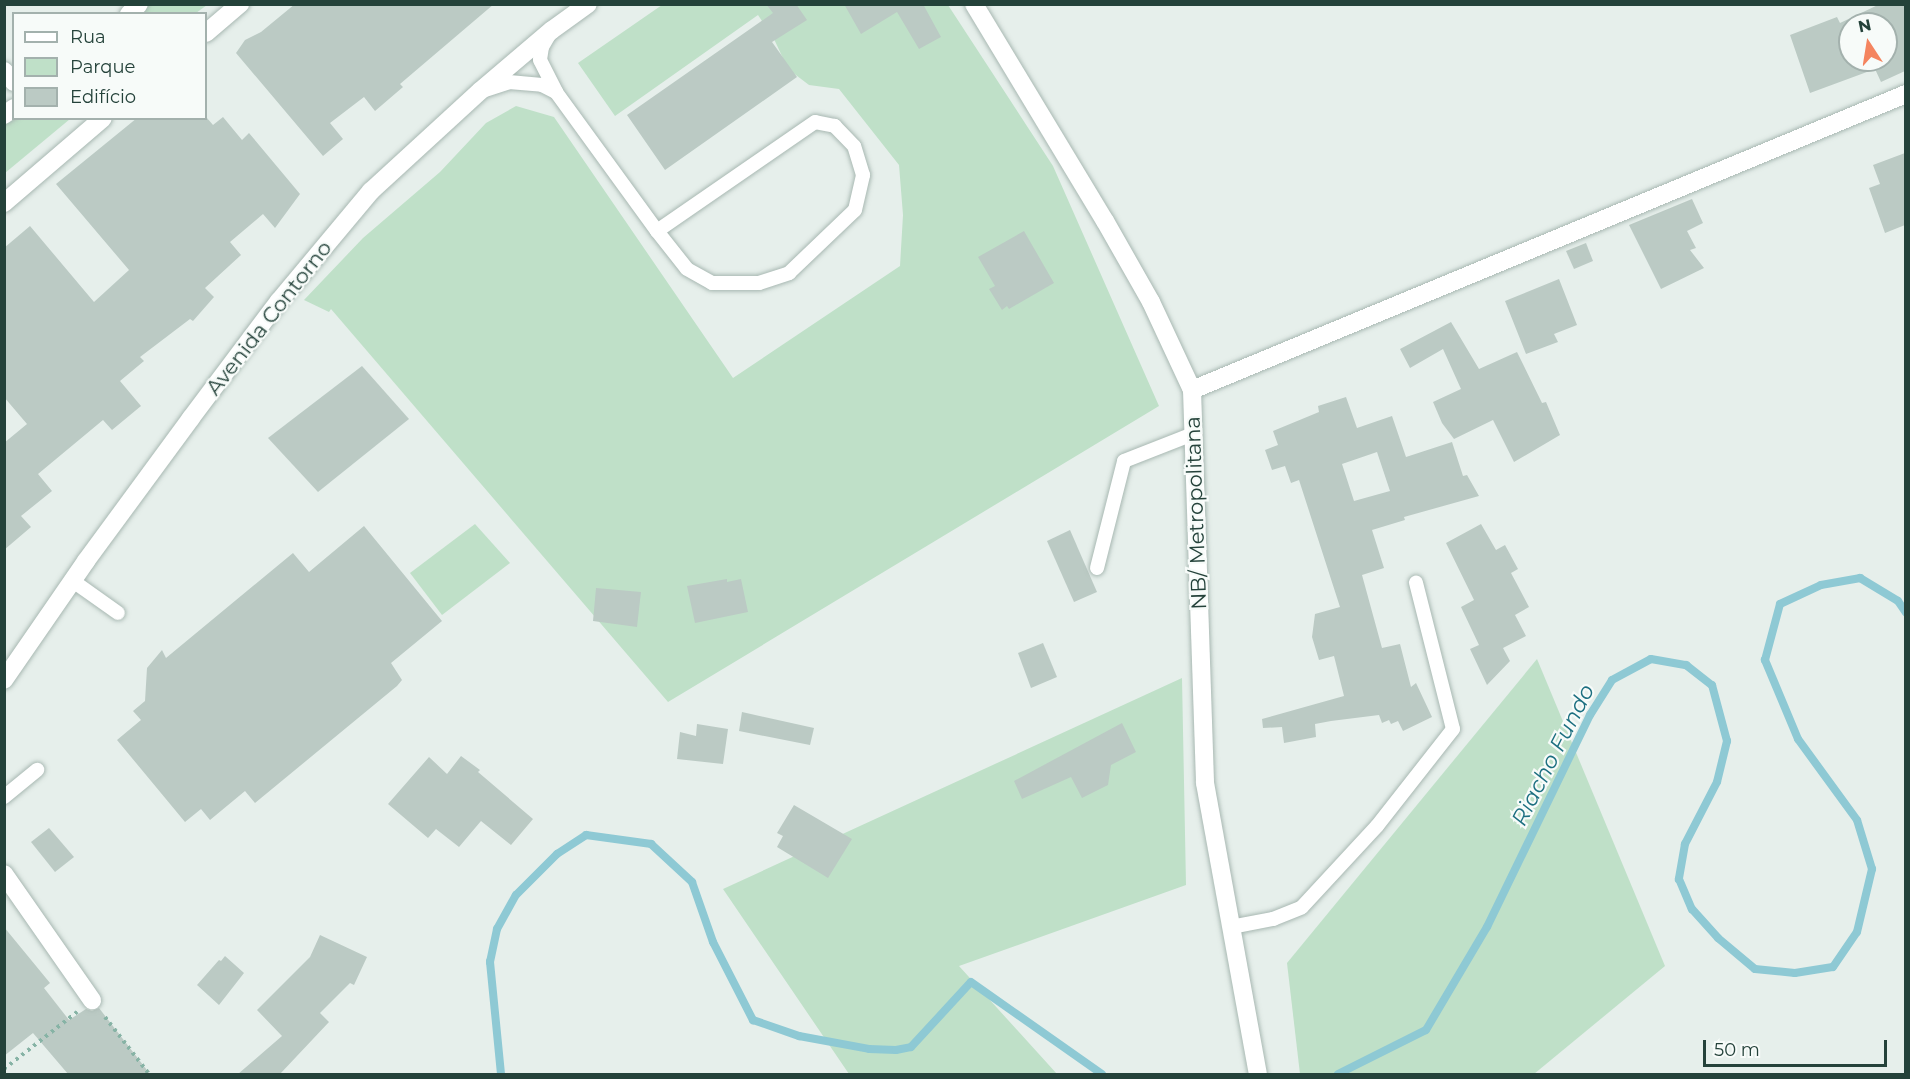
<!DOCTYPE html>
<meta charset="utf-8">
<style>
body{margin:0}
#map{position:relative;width:1910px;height:1079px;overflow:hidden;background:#e6efeb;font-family:Montserrat,sans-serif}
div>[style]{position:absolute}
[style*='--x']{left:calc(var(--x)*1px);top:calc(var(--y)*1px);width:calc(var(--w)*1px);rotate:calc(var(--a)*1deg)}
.green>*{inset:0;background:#bfe0c8}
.stream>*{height:8px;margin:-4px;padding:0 4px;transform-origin:4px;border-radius:4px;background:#8ec9d4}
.building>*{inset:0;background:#bbcac4}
.path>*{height:4px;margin-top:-2px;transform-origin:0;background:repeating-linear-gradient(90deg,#86b3a5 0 3px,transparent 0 7.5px)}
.roads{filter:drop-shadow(0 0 2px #a8b8b2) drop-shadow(0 0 2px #a8b8b2)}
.service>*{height:14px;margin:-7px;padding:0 7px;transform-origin:7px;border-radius:7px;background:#fff}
.minor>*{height:18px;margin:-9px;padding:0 9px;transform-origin:9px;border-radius:9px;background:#fff}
.tertiary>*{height:18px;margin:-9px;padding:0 9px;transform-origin:9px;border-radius:9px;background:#fff}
span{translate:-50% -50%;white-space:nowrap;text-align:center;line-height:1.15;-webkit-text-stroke:4.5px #f7fbf9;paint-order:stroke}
.street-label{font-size:21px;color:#24423a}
.water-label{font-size:22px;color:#1c6f80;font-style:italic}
.frame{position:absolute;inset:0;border:6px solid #24423a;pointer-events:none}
.legend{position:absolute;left:12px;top:12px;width:195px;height:108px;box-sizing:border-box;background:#f7fbf9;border:2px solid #a3b1ad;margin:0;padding:8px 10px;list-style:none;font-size:18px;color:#24423a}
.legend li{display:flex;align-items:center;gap:12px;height:30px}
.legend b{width:30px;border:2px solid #a3b1ad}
.north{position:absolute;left:1838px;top:12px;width:60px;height:60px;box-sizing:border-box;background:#f7fbf9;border:2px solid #a3b1ad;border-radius:50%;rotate:348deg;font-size:16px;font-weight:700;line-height:24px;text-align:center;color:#24423a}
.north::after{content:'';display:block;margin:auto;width:21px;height:27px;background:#f4845f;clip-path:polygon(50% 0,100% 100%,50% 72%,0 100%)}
.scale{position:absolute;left:1703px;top:1040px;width:184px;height:27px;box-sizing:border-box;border:3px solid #24423a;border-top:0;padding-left:8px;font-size:18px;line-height:21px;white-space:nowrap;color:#24423a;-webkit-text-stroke:4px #f7fbf9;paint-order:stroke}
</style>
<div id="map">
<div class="green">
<div style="clip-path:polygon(146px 5px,207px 5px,196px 13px,136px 14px)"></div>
<div style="clip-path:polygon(662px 5px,948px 5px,1053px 166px,1159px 406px,668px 702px,331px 309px,329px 312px,304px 300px,363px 238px,440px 172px,486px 123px,516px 106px,554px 117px,733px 378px,900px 266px,903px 215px,899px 165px,839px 89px,809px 85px,788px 69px,774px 39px,758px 15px,615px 116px,578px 63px)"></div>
<div style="clip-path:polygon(13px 118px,14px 118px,70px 119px,5px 173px,5px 125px)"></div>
<div style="clip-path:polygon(475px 524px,510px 563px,442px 615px,410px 573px)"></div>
<div style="clip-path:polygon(1537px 659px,1665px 966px,1534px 1074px,1300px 1074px,1287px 963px)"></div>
<div style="clip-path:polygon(1182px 678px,1186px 885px,959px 966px,1057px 1074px,849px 1074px,723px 889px)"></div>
</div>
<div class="stream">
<div style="--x:501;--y:1074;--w:113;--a:-95.6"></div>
<div style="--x:490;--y:962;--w:34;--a:-78"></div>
<div style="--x:497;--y:929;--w:39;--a:-61"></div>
<div style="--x:516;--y:895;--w:58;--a:-45"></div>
<div style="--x:557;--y:854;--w:35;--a:-33"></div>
<div style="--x:586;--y:835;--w:66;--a:7.9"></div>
<div style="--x:651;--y:844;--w:56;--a:42.8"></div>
<div style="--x:692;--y:882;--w:64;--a:70.7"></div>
<div style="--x:713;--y:942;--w:88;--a:62.9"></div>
<div style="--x:753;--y:1020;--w:49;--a:19.2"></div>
<div style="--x:799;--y:1036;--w:71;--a:10.5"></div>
<div style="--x:869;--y:1049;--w:27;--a:2"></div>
<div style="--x:896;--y:1050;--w:15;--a:-11"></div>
<div style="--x:911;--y:1047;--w:88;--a:-47.3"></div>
<div style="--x:971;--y:982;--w:160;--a:35.1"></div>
<div style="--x:1338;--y:1074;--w:98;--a:-26.6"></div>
<div style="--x:1426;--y:1030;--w:120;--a:-59.4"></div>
<div style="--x:1487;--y:927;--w:236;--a:-64.1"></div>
<div style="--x:1590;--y:715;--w:41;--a:-57.8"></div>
<div style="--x:1612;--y:680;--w:44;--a:-28.3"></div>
<div style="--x:1651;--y:659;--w:36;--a:10"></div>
<div style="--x:1686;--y:665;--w:33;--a:38"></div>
<div style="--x:1712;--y:685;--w:58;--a:75"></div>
<div style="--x:1727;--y:741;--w:42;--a:103.7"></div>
<div style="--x:1717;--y:782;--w:70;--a:117.3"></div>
<div style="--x:1685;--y:844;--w:36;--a:100"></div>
<div style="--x:1679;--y:879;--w:33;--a:67"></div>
<div style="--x:1692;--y:909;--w:39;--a:48"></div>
<div style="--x:1718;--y:938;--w:48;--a:40"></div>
<div style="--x:1755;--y:969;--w:40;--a:5.7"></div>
<div style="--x:1795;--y:973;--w:38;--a:-9"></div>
<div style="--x:1833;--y:967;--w:42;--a:-55.6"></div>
<div style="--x:1857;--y:932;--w:65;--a:-76.6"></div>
<div style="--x:1872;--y:869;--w:51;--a:-107"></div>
<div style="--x:1857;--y:820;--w:100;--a:-126.1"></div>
<div style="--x:1798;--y:739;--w:86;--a:-112.7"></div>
<div style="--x:1765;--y:660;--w:58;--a:-75"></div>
<div style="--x:1780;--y:604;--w:45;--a:-24.9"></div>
<div style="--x:1821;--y:585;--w:40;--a:-10"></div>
<div style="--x:1860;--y:578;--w:44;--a:31.2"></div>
<div style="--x:1898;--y:601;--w:14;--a:56"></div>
</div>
<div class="building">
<div style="clip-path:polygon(295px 4px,494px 4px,400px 84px,403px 87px,375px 111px,364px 97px,330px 123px,343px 139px,323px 156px,236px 53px,245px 40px,261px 32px)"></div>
<div style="clip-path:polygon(766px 4px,796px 4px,807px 20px,772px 42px,797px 77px,665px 170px,627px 115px,773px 13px)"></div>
<div style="clip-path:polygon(844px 4px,923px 4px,941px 37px,919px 49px,897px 12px,861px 34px)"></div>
<div style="clip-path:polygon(evenodd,1880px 4px,1905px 4px,1905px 71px,1881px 82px,1875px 69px,1810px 93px,1790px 35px,1837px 17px,1840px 23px,1880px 4px,1850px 24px,1886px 24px,1886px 60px,1850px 60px,1850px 24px)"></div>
<div style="clip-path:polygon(223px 117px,242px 140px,249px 133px,300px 194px,275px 228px,263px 214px,230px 242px,241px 255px,205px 288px,214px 297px,193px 321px,190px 319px,140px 357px,144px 361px,120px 381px,141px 406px,112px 430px,103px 420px,38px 474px,52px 491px,21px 516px,31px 527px,4px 550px,4px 443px,27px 424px,4px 397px,4px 248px,30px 226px,94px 302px,129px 270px,56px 184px,137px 118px,207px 118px,213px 125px)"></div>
<div style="clip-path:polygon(1905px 153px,1905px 225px,1885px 233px,1869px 188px,1880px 184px,1873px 165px)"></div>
<div style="clip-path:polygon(1692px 199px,1703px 223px,1687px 231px,1696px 248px,1690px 250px,1704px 268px,1661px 289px,1629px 225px)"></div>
<div style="clip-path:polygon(1024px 231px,1054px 283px,1009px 309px,1007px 306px,1002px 310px,989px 289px,995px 286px,978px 257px)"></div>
<div style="clip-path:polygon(1586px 243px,1593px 261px,1574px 269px,1566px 251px)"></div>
<div style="clip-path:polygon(1559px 279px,1577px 325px,1554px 334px,1558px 342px,1526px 354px,1505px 301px)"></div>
<div style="clip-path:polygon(1451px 322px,1479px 369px,1517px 352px,1542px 403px,1546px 402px,1560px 435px,1514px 462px,1493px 420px,1454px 439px,1442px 423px,1433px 402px,1461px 389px,1443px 349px,1410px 368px,1400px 349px)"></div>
<div style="clip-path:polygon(362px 366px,409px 419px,318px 492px,268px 438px)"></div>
<div style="clip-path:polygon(evenodd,1346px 397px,1357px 428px,1392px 416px,1406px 457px,1452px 442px,1463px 476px,1467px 475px,1479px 496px,1404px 517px,1405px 520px,1372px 530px,1384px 568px,1362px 575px,1382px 648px,1400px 644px,1411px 687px,1416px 683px,1432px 717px,1403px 731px,1398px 721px,1391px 724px,1389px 720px,1382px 723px,1379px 715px,1331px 721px,1315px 724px,1316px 737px,1284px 743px,1282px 727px,1263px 728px,1262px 719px,1344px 696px,1334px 656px,1319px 660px,1312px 637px,1315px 614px,1340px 607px,1299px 480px,1291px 483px,1285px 466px,1272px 470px,1265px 450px,1278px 445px,1273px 431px,1319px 412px,1318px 406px,1346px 397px,1377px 452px,1390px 491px,1354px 501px,1342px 464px,1377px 452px)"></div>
<div style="clip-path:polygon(1481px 524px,1496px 550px,1505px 545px,1518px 569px,1511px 573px,1529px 607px,1515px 615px,1526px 636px,1503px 648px,1510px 661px,1487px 685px,1470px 649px,1479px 645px,1461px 607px,1474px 600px,1446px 543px)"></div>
<div style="clip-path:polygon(364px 526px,442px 621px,391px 663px,402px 680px,397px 686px,255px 803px,245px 791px,210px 820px,201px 809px,185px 822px,117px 740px,141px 720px,133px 711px,145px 701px,147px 668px,162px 650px,166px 658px,293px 553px,309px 572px)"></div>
<div style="clip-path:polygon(1070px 530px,1097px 592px,1074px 602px,1047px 541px)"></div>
<div style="clip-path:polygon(727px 579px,727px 582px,741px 579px,748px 612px,695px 623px,687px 586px)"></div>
<div style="clip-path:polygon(596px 588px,641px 592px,637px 627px,593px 621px)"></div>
<div style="clip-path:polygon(1043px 643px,1057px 677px,1031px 688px,1018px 653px)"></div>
<div style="clip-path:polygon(742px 712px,814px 728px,810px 745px,739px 731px)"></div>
<div style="clip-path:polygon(1122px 723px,1136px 752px,1111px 765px,1108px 785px,1082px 798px,1071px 777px,1022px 799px,1014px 781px)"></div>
<div style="clip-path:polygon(697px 724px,728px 729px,723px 764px,677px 759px,680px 732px,696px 736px)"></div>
<div style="clip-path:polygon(461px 756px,480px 770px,478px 772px,533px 819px,511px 845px,481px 821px,459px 847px,436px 829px,428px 838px,388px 804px,429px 757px,447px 774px)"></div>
<div style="clip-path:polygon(794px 805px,852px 839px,828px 878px,777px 847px,783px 836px,777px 833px)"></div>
<div style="clip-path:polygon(49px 828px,74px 857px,55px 872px,31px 842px)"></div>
<div style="clip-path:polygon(4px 927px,50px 983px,44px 988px,69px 1020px,86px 1009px,92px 1011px,99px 1008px,150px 1074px,68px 1074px,33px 1033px,4px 1056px)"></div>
<div style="clip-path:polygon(320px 935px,367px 957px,354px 985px,350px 983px,320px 1013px,329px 1022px,280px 1074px,238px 1074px,282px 1036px,257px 1010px,310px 957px)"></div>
<div style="clip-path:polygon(225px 956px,244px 973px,219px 1005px,197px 985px,219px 960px,221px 961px)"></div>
</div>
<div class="path">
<div style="--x:105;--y:1017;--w:72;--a:52.3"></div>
<div style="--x:4;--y:1069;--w:93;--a:-38"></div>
</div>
<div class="roads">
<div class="service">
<div style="--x:549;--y:35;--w:14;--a:120"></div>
<div style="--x:542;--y:47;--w:13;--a:99"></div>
<div style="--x:540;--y:60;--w:36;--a:63"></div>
<div style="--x:556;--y:92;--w:172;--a:54"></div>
<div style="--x:657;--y:231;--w:48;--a:51.7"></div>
<div style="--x:687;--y:269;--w:29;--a:29"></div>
<div style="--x:712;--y:283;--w:47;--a:0"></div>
<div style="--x:759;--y:283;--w:32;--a:-18"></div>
<div style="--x:789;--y:273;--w:91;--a:-43.7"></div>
<div style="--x:855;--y:210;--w:36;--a:-77"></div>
<div style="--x:863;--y:175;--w:30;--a:-107"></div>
<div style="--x:854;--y:146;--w:28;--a:-134"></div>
<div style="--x:835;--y:126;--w:20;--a:-169"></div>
<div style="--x:815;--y:122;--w:192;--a:145.4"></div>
<div style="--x:485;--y:90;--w:25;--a:-18"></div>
<div style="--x:509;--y:82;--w:33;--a:5"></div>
<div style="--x:542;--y:85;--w:16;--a:27"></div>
<div style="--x:1097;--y:568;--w:110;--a:-75.8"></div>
<div style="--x:1124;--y:461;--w:74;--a:-21.4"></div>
<div style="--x:73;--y:581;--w:55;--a:35.4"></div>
<div style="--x:4;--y:797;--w:43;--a:-39.3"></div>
<div style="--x:1231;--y:927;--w:43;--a:-10.8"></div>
<div style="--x:1273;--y:919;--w:31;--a:-22"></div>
<div style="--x:1302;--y:907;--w:110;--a:-47.2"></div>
<div style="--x:1377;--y:826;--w:123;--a:-51.9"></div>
<div style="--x:1453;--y:729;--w:151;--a:-104.2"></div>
</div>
<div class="minor">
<div style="--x:4;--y:71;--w:15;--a:48"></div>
<div style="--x:1192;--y:390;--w:773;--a:-22.52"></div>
<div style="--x:4;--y:874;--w:154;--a:55.1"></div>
</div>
<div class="tertiary">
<div style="--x:974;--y:4;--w:253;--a:58.9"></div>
<div style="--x:1105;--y:221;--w:93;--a:60.4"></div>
<div style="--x:1151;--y:302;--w:97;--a:65"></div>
<div style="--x:1192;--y:390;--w:393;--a:88.1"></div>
<div style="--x:1205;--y:783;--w:296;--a:79.7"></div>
<div style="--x:129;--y:14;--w:14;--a:-45"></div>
<div style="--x:206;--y:33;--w:45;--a:-40.5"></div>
<div style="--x:4;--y:115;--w:12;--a:-35"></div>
<div style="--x:4;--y:203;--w:130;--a:-40.6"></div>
<div style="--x:4;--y:680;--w:145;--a:-55.4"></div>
<div style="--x:86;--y:561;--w:177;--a:-53.7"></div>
<div style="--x:191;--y:418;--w:146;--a:-53.1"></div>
<div style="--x:279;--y:301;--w:143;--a:-50.1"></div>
<div style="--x:371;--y:191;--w:148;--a:-42.5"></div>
<div style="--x:480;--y:91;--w:94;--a:-40.3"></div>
<div style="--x:552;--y:30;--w:44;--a:-35.8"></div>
</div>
</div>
<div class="street-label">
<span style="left:269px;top:318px;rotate:-52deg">Avenida Contorno</span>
<span style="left:1196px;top:513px;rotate:-92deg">NB/ Metropolitana</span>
</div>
<div class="water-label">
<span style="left:1553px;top:755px;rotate:-63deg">Riacho Fundo</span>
</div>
<div class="frame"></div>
<ul class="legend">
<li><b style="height:8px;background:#fff"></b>Rua</li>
<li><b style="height:16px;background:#bfe0c8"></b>Parque</li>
<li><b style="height:16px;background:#bbcac4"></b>Edifício</li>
</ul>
<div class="north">N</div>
<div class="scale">50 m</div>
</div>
